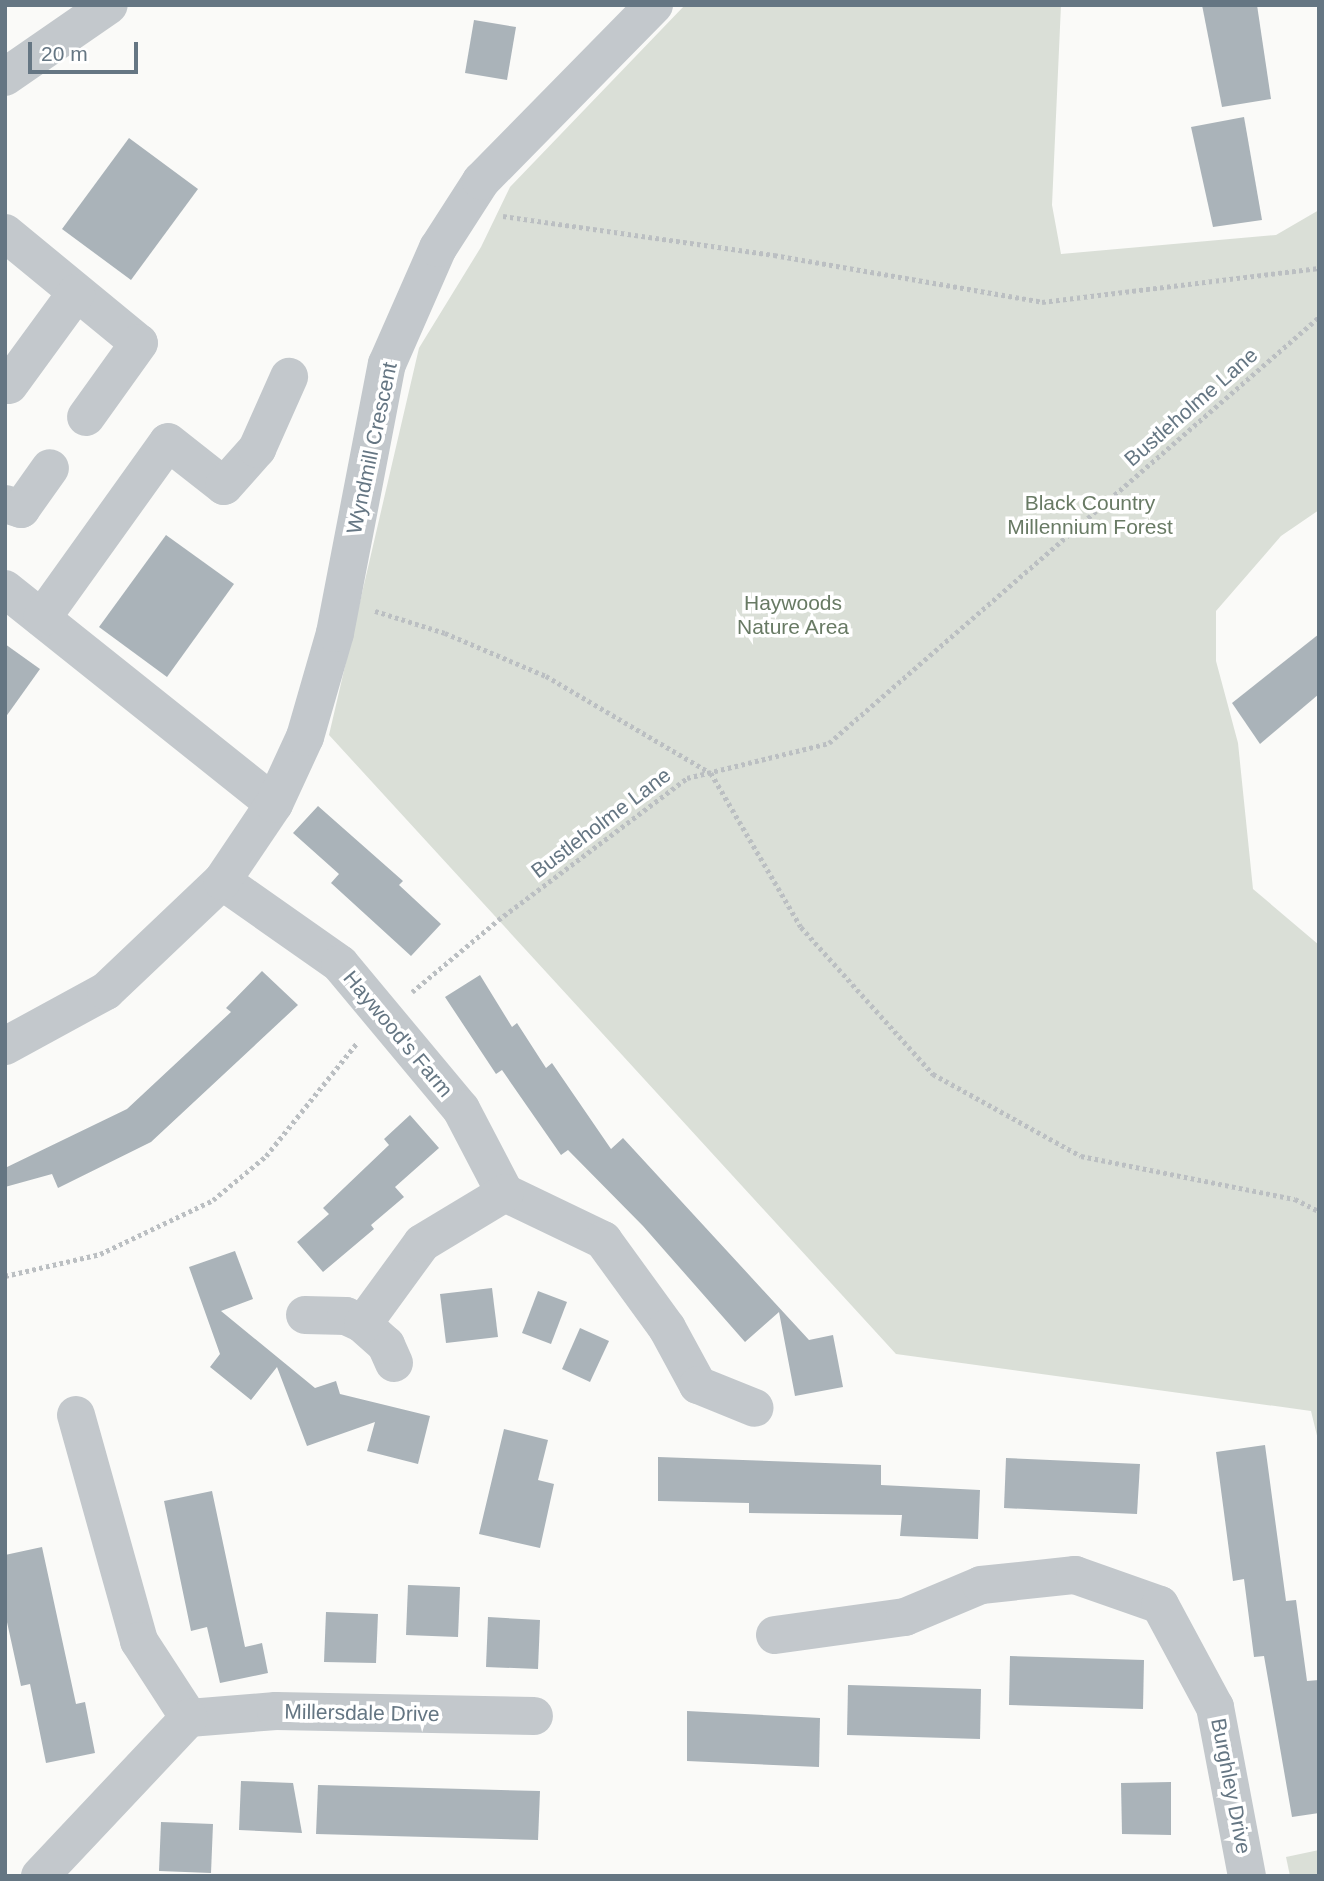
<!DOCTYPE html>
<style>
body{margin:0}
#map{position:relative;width:1324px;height:1881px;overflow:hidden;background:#fafaf8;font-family:Helvetica,sans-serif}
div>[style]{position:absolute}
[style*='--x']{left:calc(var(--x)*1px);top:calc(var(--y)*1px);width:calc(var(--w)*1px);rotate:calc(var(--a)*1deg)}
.green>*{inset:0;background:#dadfd7}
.building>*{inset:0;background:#aab3b9}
.path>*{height:4.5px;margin-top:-2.25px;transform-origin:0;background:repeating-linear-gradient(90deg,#bbbfc2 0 3.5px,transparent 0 7px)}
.minor>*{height:38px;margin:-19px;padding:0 19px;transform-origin:19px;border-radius:19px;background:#c3c8cc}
span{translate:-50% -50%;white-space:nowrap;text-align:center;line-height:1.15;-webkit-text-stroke:7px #fff;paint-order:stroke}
.street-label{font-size:21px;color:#657683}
.park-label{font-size:21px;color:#687a64}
.frame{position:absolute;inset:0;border:7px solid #657683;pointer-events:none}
.scale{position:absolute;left:28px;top:42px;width:110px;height:32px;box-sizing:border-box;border:4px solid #657683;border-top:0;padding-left:9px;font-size:21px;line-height:24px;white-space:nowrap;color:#657683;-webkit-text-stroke:5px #fff;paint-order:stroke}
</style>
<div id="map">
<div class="green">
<div style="clip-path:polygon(685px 5px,1061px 5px,1052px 205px,1061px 254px,1276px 235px,1319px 210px,1319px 510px,1281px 536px,1216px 611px,1216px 661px,1238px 743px,1253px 889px,1319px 945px,1319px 1444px,1311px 1411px,896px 1354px,329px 735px,419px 348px,481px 247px,510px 187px)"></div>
<div style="clip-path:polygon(1319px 1850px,1319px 1876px,1290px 1876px,1286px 1857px)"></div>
</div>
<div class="building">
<div style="clip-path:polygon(1202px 5px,1257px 5px,1271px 99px,1222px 107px)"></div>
<div style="clip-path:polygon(474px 20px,516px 27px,507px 80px,465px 73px)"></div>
<div style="clip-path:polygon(1244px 117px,1262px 220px,1213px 227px,1191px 127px)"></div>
<div style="clip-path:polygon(129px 138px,198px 189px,131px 280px,62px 229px)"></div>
<div style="clip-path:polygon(166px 535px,234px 584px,167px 677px,99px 627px)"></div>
<div style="clip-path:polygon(1319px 634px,1319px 694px,1260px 744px,1232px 703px)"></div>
<div style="clip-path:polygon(5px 644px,40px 669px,5px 718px)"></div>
<div style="clip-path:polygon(318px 806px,403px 881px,399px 885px,441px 924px,411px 956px,331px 883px,339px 874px,293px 833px)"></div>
<div style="clip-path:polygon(262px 971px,298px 1005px,151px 1142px,58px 1188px,52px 1174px,5px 1187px,5px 1168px,127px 1109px,231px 1012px,226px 1008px)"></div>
<div style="clip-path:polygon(480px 975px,512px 1027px,517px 1023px,546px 1068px,552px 1063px,611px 1149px,623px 1138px,809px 1340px,833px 1335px,843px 1387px,795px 1396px,779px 1312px,745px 1342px,643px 1226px,568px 1150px,561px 1155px,502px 1070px,496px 1074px,445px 997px)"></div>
<div style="clip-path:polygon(410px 1115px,439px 1148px,395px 1187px,404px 1197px,371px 1225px,374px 1229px,323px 1272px,297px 1242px,329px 1214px,323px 1208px,389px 1145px,384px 1139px)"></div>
<div style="clip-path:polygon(235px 1251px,253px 1299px,221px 1311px,315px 1388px,336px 1381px,340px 1394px,430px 1416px,418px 1464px,367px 1451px,375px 1422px,307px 1446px,277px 1367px,251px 1400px,210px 1367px,220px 1354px,189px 1267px)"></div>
<div style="clip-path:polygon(492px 1288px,498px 1337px,446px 1343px,440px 1294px)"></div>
<div style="clip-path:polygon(538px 1291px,567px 1302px,551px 1344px,522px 1333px)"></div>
<div style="clip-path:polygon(580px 1328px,609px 1341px,590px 1382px,562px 1369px)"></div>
<div style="clip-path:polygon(504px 1429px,548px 1440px,538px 1480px,554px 1484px,540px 1548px,479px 1534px)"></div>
<div style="clip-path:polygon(1265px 1445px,1286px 1601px,1296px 1600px,1307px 1681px,1319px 1680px,1319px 1813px,1292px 1817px,1264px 1656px,1254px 1657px,1244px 1579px,1233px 1581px,1216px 1452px)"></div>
<div style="clip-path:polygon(658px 1457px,881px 1465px,881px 1485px,980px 1490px,978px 1539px,900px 1536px,902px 1515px,749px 1513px,749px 1503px,658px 1501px)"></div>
<div style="clip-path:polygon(1006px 1458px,1140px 1464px,1137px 1514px,1004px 1508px)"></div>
<div style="clip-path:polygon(212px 1491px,245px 1647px,262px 1643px,268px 1673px,220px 1683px,207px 1627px,191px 1631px,164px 1501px)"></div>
<div style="clip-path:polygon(42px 1547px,76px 1704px,85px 1702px,95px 1753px,46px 1763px,30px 1684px,21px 1686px,5px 1613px,5px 1555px)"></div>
<div style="clip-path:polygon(408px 1585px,460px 1587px,458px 1637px,406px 1635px)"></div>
<div style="clip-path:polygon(326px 1612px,378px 1614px,376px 1663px,324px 1662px)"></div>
<div style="clip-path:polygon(488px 1617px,540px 1620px,538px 1669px,486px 1667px)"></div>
<div style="clip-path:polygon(1010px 1656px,1144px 1660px,1143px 1709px,1009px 1705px)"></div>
<div style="clip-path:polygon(848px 1685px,981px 1689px,980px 1739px,847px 1735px)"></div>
<div style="clip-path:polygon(687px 1711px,820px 1718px,819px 1767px,687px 1761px)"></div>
<div style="clip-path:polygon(241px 1781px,293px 1783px,302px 1833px,239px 1830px)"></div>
<div style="clip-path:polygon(1171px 1782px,1171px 1835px,1122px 1834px,1121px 1783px)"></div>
<div style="clip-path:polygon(318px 1785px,540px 1791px,538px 1840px,316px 1834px)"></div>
<div style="clip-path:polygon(161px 1822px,213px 1824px,211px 1873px,159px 1871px)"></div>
</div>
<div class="path">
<div style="--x:503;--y:216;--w:274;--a:8.2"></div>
<div style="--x:774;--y:255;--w:272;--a:9.9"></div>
<div style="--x:1042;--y:302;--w:279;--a:-7"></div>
<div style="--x:375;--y:611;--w:73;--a:17.4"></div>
<div style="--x:445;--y:633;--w:110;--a:23.1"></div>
<div style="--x:546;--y:676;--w:191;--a:30.5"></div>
<div style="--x:711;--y:773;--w:178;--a:59.7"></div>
<div style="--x:801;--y:927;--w:198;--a:48.1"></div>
<div style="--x:933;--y:1074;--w:169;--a:29"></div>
<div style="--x:1081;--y:1156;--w:218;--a:11.4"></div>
<div style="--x:1295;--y:1199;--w:27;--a:27"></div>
<div style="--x:412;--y:992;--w:112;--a:-39.9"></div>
<div style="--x:498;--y:920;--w:236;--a:-36.9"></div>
<div style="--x:687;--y:778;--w:146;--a:-13.8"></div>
<div style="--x:829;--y:743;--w:649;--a:-41"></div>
<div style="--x:5;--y:1276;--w:98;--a:-13"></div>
<div style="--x:100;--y:1254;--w:125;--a:-25.5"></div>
<div style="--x:213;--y:1200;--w:69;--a:-39.7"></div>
<div style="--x:266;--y:1156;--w:145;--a:-51.2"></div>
</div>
<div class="minor">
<div style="--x:5;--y:77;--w:126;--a:-34.7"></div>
<div style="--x:5;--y:233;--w:173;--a:39.4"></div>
<div style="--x:139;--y:343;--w:91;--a:125.6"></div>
<div style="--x:9;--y:385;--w:114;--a:-53.9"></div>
<div style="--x:5;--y:504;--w:17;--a:17"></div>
<div style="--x:21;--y:509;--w:50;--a:-54.7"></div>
<div style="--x:5;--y:589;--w:344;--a:38.6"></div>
<div style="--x:42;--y:618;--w:216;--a:-54.4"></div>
<div style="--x:168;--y:442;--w:71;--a:38.2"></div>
<div style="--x:224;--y:486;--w:50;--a:-48.3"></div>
<div style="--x:257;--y:449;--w:79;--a:-66"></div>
<div style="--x:222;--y:881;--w:144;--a:35.1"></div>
<div style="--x:340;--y:964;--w:189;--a:50.2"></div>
<div style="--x:461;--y:1109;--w:95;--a:62.4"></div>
<div style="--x:505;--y:1193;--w:109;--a:25.6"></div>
<div style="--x:603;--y:1240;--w:109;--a:54"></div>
<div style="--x:667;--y:1328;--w:65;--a:61.5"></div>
<div style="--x:698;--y:1385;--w:61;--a:22"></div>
<div style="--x:5;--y:1046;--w:115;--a:-28.6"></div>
<div style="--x:106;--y:991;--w:160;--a:-43.5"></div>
<div style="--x:222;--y:881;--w:93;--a:-56"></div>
<div style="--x:274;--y:804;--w:74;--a:-65.2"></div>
<div style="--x:305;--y:737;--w:108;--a:-73.9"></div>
<div style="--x:335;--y:633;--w:274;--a:-79.1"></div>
<div style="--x:387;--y:364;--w:127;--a:-66.3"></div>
<div style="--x:438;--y:248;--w:80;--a:-57.3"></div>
<div style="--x:481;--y:181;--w:247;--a:-45.5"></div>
<div style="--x:305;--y:1315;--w:41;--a:1.4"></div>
<div style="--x:346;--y:1316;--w:19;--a:25"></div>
<div style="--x:394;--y:1363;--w:20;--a:-114"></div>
<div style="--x:386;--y:1345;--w:31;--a:-138"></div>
<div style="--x:363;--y:1324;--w:100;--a:-53.9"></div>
<div style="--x:422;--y:1243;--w:97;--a:-31.1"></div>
<div style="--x:76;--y:1415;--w:235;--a:74.4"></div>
<div style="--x:139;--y:1641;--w:92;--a:57"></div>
<div style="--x:189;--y:1718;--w:87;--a:-4.6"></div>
<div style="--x:276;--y:1711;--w:258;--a:1.1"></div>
<div style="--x:775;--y:1635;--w:131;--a:-7.9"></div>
<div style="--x:905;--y:1617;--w:82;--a:-22.8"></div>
<div style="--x:981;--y:1585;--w:95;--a:-6.1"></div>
<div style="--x:1075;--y:1575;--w:90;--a:19.4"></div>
<div style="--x:1160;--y:1605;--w:116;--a:61.7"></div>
<div style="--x:1215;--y:1707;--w:172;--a:79.3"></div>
<div style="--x:40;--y:1876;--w:217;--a:-46.7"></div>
</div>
<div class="street-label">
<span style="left:1191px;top:407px;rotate:-41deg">Bustleholme Lane</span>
<span style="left:372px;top:448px;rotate:-78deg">Wyndmill Crescent</span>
<span style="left:601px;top:823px;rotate:-37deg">Bustleholme Lane</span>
<span style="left:398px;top:1034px;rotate:50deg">Haywood's Farm</span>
<span style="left:362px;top:1713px;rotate:1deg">Millersdale Drive</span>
<span style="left:1231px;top:1786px;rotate:79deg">Burghley Drive</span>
</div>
<div class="park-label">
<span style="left:1090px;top:515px">Black Country<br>Millennium Forest</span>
<span style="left:793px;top:615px">Haywoods<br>Nature Area</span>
</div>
<div class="frame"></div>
<div class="scale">20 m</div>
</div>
